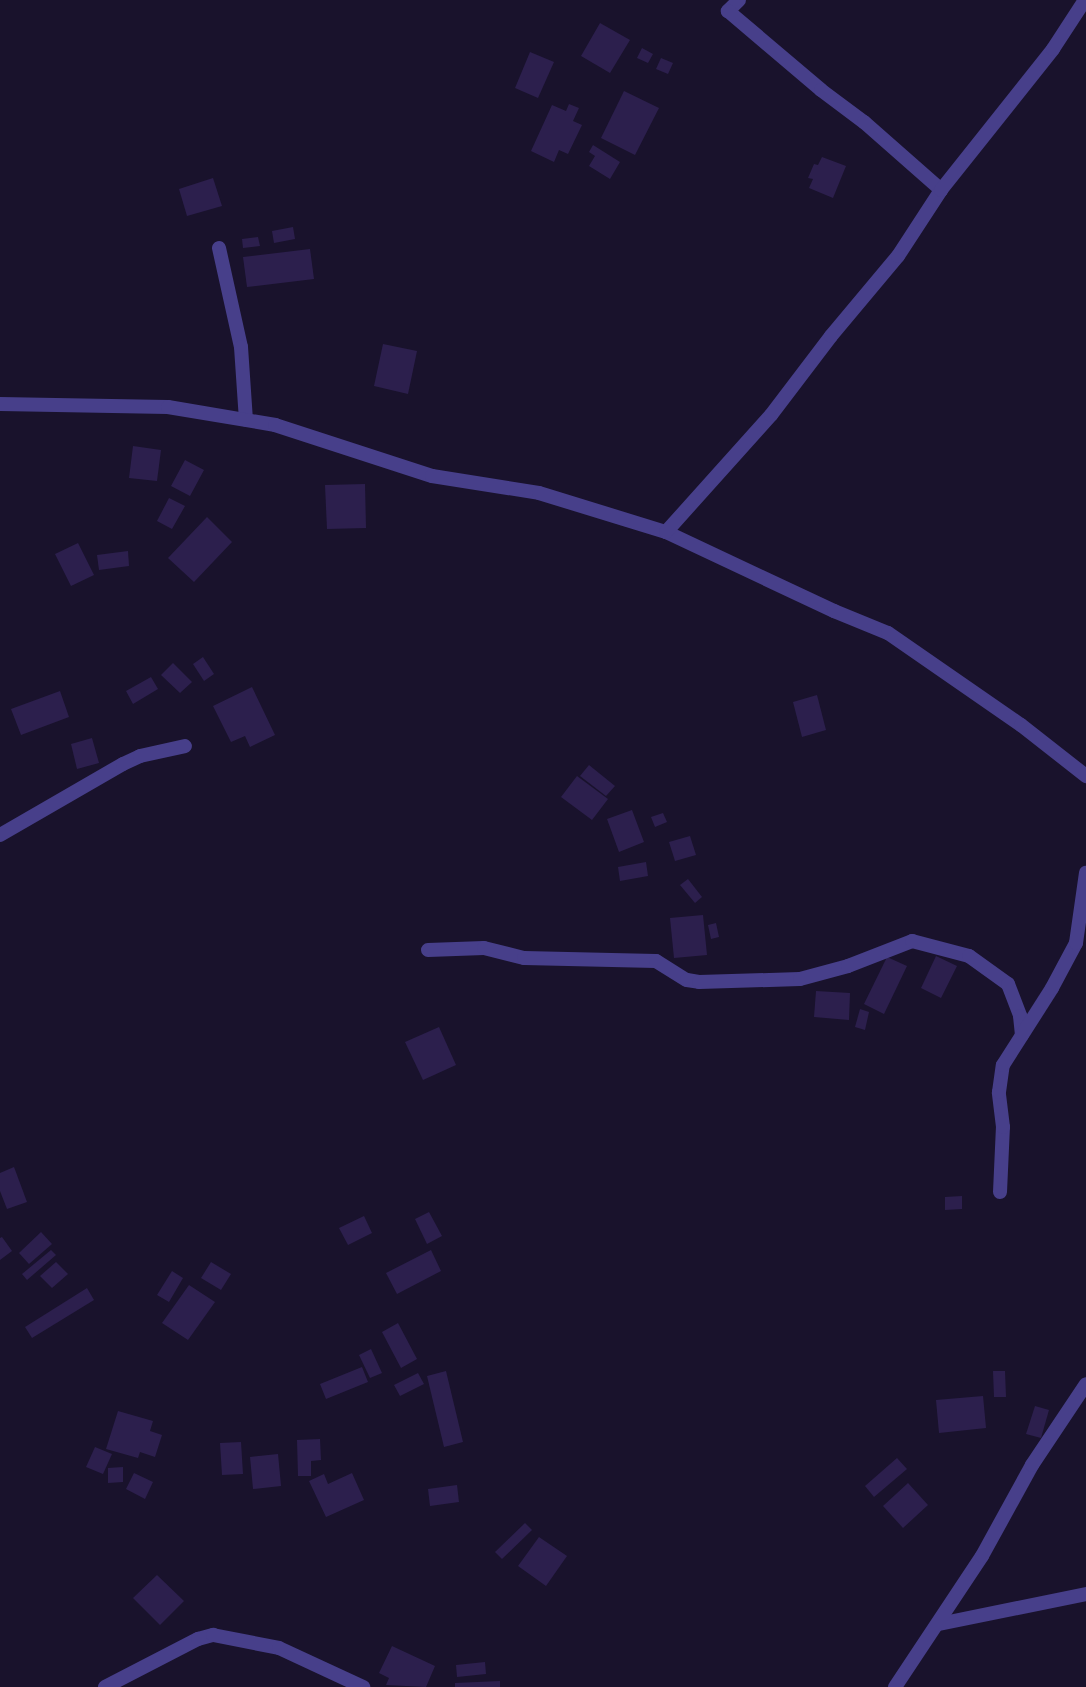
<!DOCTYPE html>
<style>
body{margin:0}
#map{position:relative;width:1086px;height:1687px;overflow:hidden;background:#19122c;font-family:"Alegreya Sans",sans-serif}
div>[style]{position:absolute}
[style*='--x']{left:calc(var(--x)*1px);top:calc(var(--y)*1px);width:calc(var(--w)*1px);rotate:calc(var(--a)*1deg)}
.building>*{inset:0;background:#2c1f4d}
.minor>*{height:14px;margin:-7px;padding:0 7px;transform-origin:7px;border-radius:7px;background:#473f8a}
span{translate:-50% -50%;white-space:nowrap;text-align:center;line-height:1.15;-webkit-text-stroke:5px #19122c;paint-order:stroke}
</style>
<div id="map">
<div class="building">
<div style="clip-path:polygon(600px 23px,630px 40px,610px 73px,581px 56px)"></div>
<div style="clip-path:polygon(642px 48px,653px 54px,648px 63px,637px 58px)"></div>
<div style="clip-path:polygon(530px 52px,554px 62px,538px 98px,515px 88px)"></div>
<div style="clip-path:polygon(661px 58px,673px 63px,668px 74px,656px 69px)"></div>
<div style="clip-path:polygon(624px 91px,659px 108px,635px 155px,601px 138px)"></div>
<div style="clip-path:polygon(569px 104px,579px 108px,573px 121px,582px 125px,568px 154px,559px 150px,554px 162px,531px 151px,552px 105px,566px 111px)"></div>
<div style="clip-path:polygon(593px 145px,620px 162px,610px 179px,589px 166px,595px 156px,589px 152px)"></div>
<div style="clip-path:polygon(822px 157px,846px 166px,833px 198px,809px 188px,813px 179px,808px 178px,814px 164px,818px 165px)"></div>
<div style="clip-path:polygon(213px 178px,222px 206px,187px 216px,179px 189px)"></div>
<div style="clip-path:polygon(293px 227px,295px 239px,274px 243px,272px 231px)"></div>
<div style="clip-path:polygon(258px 237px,260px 246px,243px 248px,242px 239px)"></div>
<div style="clip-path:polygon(310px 249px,314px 279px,247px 287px,243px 257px)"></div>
<div style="clip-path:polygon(383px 344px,417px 351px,408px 394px,374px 386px)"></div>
<div style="clip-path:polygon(133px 446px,161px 450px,157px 481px,129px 478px)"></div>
<div style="clip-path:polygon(185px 460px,204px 470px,190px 496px,171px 486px)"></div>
<div style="clip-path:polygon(365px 484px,366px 528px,327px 529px,325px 485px)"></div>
<div style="clip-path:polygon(169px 498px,185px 506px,172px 529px,157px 521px)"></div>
<div style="clip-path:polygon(207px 517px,232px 542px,194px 582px,168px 558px)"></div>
<div style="clip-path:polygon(78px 543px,94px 575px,71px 586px,55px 554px)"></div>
<div style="clip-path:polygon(128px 551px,129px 566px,99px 570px,97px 555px)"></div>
<div style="clip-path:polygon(203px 657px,214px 674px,204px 681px,193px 664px)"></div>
<div style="clip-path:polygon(173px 663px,192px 682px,180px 693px,161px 675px)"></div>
<div style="clip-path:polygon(151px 677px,158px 689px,133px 704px,126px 691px)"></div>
<div style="clip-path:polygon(252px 687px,275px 735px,250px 747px,245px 736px,231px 742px,213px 706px)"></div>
<div style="clip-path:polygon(60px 691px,69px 717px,21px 735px,11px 709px)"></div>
<div style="clip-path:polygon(817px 695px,826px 730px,802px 737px,793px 702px)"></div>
<div style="clip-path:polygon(92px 738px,99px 763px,77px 769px,71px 744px)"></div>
<div style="clip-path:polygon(589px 765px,615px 786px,606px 796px,580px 776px)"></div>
<div style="clip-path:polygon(577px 776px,608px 799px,592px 820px,561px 797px)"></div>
<div style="clip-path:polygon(632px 810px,644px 842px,619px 852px,607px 819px)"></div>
<div style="clip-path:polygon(663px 813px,667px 822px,655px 827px,651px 817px)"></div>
<div style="clip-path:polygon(690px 836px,696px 855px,675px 861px,669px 842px)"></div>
<div style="clip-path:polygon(646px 862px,648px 876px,620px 881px,618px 867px)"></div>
<div style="clip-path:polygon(688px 879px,702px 897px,695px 903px,680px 885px)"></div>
<div style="clip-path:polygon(703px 915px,707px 955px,674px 958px,670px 918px)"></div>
<div style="clip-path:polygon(716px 923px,719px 937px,711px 939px,708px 925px)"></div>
<div style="clip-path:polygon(936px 956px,957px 966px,941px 998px,921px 988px)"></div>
<div style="clip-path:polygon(887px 957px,907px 966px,884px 1014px,864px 1004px)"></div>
<div style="clip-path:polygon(816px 991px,850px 993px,849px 1020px,814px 1017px)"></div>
<div style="clip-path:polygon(860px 1009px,869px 1012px,865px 1030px,855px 1027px)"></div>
<div style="clip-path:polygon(439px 1027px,456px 1065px,423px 1080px,405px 1042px)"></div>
<div style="clip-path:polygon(14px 1167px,27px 1202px,7px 1209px,0 1191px,0 1173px)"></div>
<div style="clip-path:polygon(962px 1196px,962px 1209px,945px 1210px,945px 1197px)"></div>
<div style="clip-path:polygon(429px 1212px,442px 1236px,427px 1244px,415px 1219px)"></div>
<div style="clip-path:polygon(364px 1216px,372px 1233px,348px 1245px,339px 1228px)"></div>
<div style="clip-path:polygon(41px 1232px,52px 1244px,29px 1264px,19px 1253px)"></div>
<div style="clip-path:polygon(2px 1237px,12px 1251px,0 1260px,0 1238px)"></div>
<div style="clip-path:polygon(51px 1250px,56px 1255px,27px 1280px,22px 1274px)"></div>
<div style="clip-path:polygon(431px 1250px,441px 1271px,397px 1294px,386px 1273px)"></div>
<div style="clip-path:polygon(56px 1262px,68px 1274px,52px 1288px,40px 1276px)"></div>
<div style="clip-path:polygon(211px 1262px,231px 1274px,221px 1290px,201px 1278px)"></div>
<div style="clip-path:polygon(172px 1271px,183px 1278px,169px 1302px,157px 1295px)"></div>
<div style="clip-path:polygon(189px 1285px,215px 1302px,188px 1340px,162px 1323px)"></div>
<div style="clip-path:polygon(87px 1288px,94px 1300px,32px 1338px,25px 1327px)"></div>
<div style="clip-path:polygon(398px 1323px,417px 1359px,401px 1368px,382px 1332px)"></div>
<div style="clip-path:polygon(371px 1349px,382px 1373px,370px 1378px,359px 1355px)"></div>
<div style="clip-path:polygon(362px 1367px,368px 1382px,326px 1399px,320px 1384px)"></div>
<div style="clip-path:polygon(446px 1371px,463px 1442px,444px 1447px,427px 1376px)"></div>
<div style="clip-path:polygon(993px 1371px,1005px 1371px,1006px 1397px,994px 1397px)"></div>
<div style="clip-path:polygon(418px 1373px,424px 1384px,400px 1396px,394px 1385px)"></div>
<div style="clip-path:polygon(983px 1396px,986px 1428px,939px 1433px,936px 1400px)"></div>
<div style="clip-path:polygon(1035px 1406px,1049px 1410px,1041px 1438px,1026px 1434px)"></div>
<div style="clip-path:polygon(118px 1411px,153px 1421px,150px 1431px,162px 1435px,155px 1457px,140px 1452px,138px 1458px,106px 1449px)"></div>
<div style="clip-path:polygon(320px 1439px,321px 1460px,311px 1461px,311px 1476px,298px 1476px,297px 1440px)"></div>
<div style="clip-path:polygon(241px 1442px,243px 1474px,222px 1475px,220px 1443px)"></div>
<div style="clip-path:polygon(95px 1447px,112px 1454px,103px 1474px,86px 1467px)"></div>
<div style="clip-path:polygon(278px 1454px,281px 1486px,253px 1489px,250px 1457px)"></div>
<div style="clip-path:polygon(897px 1458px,907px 1469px,874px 1497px,865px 1486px)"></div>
<div style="clip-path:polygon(123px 1467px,123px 1482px,108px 1483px,108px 1468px)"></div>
<div style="clip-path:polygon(134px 1473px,153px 1482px,145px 1499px,126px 1489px)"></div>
<div style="clip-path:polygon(352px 1473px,364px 1500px,326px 1517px,309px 1481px,324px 1474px,328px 1484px)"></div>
<div style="clip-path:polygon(908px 1483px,928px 1505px,903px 1528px,883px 1506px)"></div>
<div style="clip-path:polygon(457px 1485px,459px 1502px,430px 1506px,428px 1489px)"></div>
<div style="clip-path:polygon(525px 1523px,532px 1530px,502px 1559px,495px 1552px)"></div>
<div style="clip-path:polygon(539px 1537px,567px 1556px,546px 1586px,518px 1566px)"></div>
<div style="clip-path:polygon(157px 1575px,184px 1601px,160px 1625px,133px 1598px)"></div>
<div style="clip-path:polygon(392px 1646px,435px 1666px,426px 1687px,386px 1685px,389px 1678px,379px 1673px)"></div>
<div style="clip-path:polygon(485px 1662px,486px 1674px,457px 1677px,456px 1665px)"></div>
<div style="clip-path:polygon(500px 1681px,500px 1687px,455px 1687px,455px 1683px)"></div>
</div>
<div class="minor">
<div style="--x:739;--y:0;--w:16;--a:135"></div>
<div style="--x:728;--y:11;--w:122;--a:40.3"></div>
<div style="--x:821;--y:90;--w:54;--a:36.7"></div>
<div style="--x:864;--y:122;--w:103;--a:41.4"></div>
<div style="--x:219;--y:248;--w:101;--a:77.5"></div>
<div style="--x:241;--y:347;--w:73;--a:86.1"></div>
<div style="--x:0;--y:404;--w:168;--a:1"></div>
<div style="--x:168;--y:407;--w:109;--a:9.5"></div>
<div style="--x:275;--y:425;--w:165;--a:18"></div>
<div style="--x:432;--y:476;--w:108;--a:9"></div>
<div style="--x:539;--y:493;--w:133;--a:17.1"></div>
<div style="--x:666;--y:532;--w:186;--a:25.2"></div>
<div style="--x:834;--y:611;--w:58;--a:22.2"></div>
<div style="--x:888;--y:633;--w:162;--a:34.7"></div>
<div style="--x:1021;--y:725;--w:83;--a:38.1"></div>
<div style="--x:666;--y:532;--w:157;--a:-48.1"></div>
<div style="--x:771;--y:415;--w:99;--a:-52.8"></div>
<div style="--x:831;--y:336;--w:104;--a:-50.1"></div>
<div style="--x:898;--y:256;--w:79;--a:-56.9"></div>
<div style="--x:941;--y:190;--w:180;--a:-51.5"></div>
<div style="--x:1053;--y:49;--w:59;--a:-56.9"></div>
<div style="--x:0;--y:835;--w:142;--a:-30"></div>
<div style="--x:123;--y:764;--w:19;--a:-25"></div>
<div style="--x:140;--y:756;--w:46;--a:-12.5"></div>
<div style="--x:428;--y:950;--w:56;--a:-2"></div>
<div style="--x:484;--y:948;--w:41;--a:14"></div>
<div style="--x:524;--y:958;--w:132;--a:1.3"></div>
<div style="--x:656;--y:961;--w:36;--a:32"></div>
<div style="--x:687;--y:980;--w:12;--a:9"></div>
<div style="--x:699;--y:982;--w:101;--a:-1.7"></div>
<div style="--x:800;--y:979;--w:50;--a:-15.2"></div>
<div style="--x:848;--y:966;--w:69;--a:-21.3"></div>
<div style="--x:912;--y:941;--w:59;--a:14.7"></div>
<div style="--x:969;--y:956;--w:48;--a:35.7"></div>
<div style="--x:1008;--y:984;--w:34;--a:69"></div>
<div style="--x:1020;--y:1016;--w:19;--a:84"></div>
<div style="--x:1000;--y:1192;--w:65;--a:-87.4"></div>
<div style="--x:1003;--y:1127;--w:35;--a:-97"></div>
<div style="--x:999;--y:1092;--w:27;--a:-82"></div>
<div style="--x:1003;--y:1065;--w:91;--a:-57.5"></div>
<div style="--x:1052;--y:988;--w:51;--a:-61.9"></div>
<div style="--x:1076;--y:943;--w:71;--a:-81.9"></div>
<div style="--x:939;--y:1624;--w:150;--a:-11.5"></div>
<div style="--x:105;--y:1687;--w:105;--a:-27.3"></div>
<div style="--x:198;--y:1639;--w:16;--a:-15"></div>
<div style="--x:213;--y:1635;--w:67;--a:11.1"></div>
<div style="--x:279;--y:1648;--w:93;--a:24.9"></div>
<div style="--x:895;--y:1687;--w:157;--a:-56.4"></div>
<div style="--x:982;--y:1556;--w:104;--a:-61.2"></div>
<div style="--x:1032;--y:1465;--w:97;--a:-56.3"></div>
</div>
</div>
